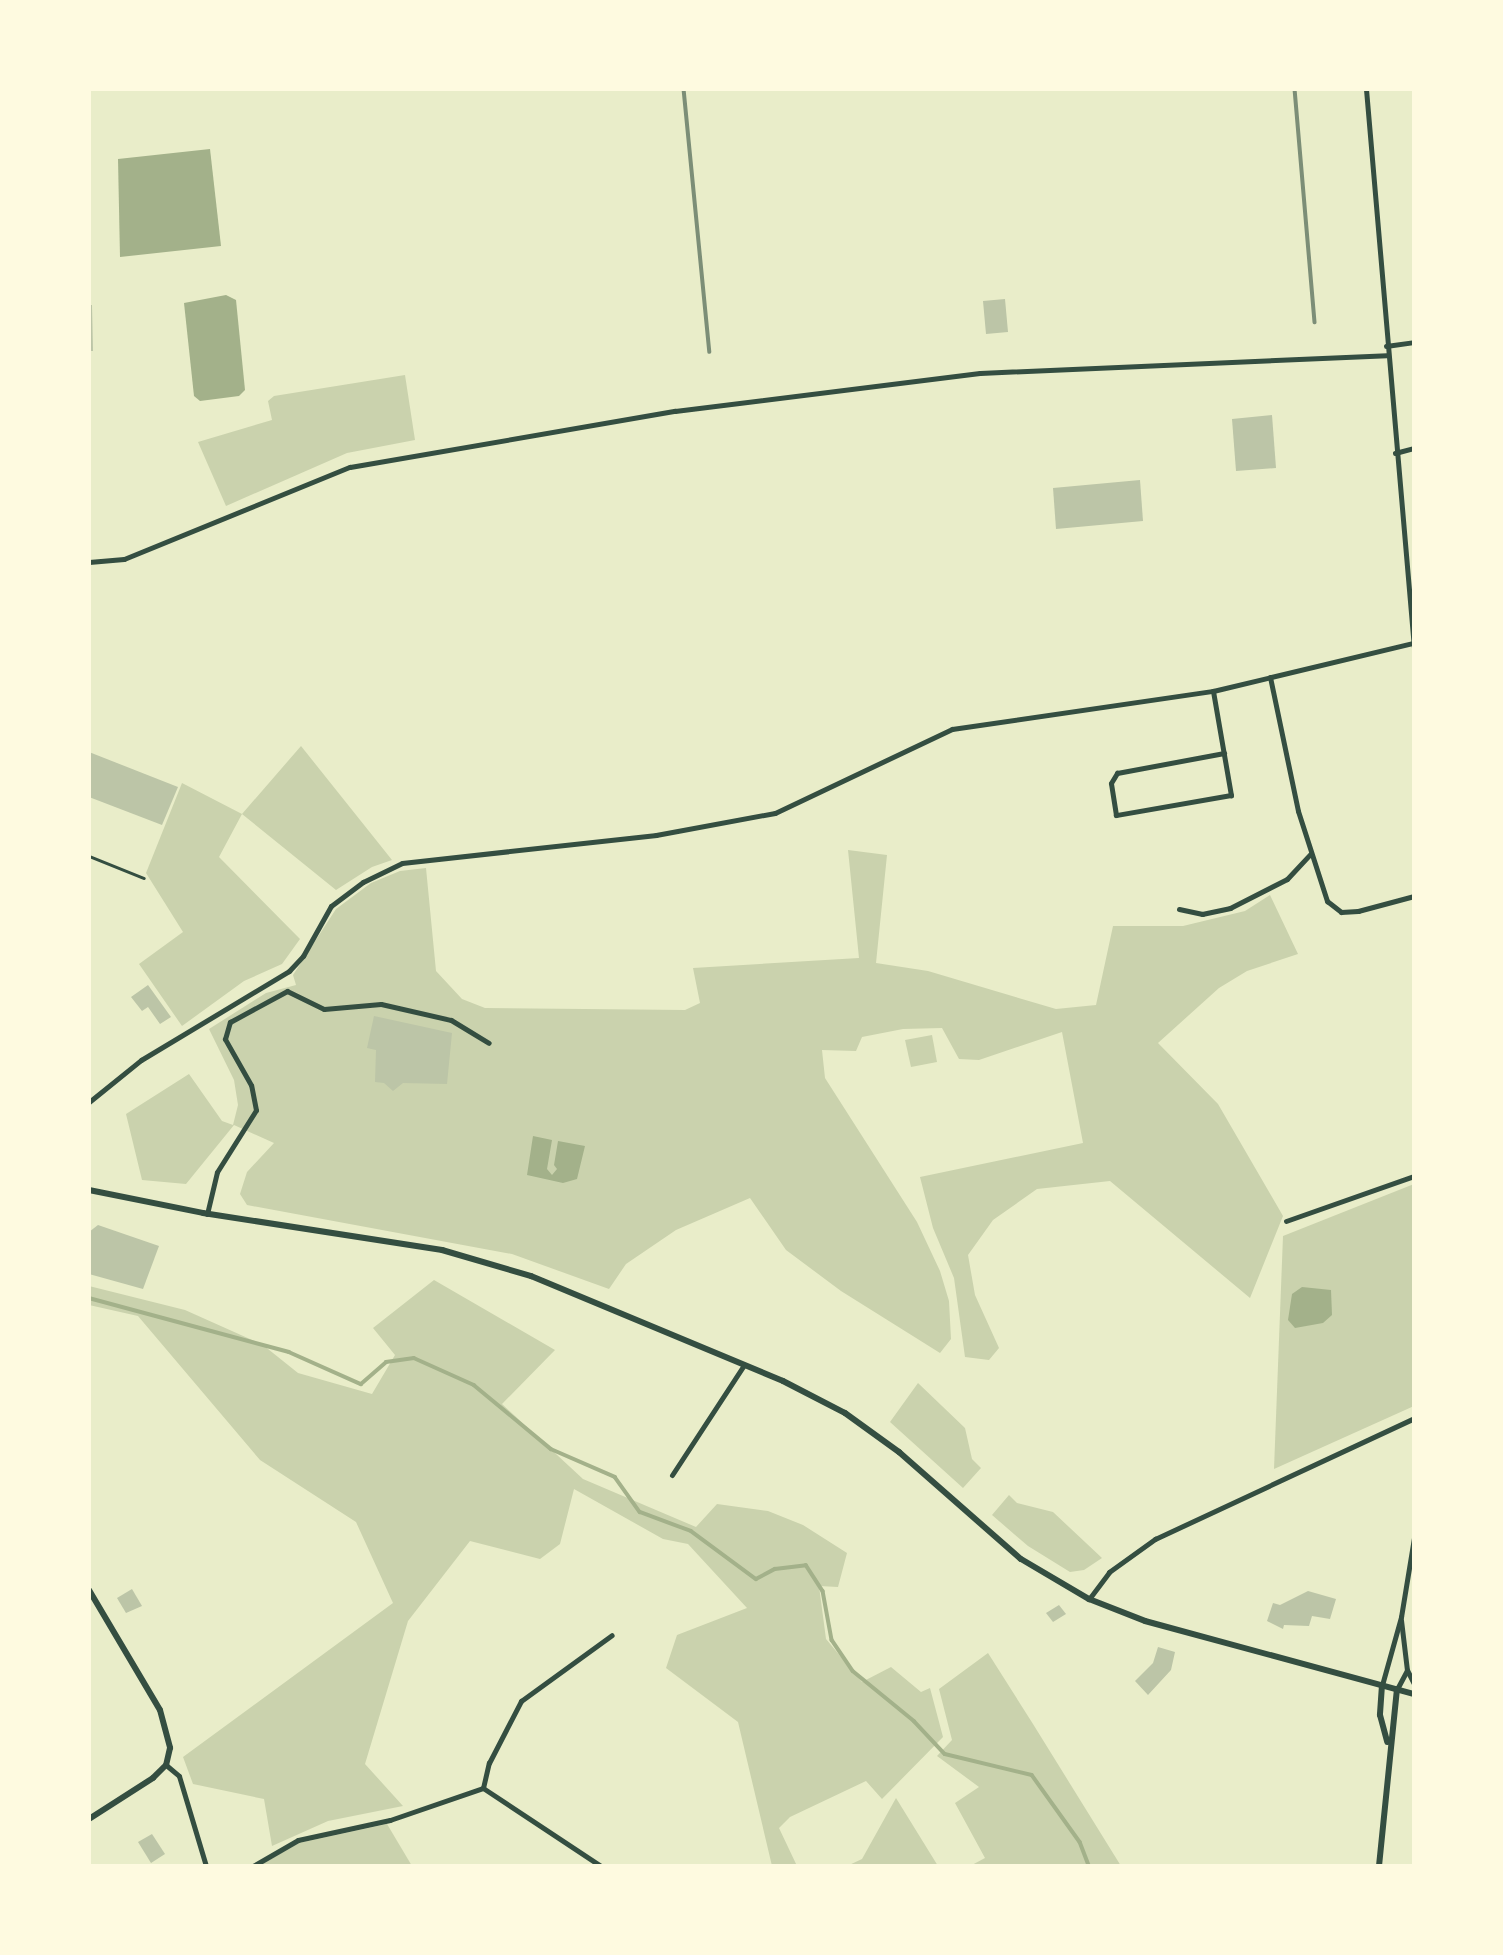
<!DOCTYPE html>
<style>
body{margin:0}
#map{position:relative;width:1503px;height:1955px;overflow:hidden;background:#e9edc9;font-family:Mulish,sans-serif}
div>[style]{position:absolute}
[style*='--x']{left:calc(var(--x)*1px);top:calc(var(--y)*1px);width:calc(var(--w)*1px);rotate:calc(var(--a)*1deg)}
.green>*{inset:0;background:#cad2ad}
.water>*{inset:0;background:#a3b18a}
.stream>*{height:3.5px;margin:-1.75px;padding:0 1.75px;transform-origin:1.75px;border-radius:1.75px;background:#a3b18a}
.building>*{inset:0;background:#bcc5a7}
.service>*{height:2.5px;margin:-1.25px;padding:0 1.25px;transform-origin:1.25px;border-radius:1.25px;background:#344e41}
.minor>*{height:5px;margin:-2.5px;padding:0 2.5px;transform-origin:2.5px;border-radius:2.5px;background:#344e41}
.tertiary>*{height:6px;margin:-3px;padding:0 3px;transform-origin:3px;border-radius:3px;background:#344e41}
.rail>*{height:3.5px;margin:-1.75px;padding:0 1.75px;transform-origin:1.75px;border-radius:1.75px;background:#7c8e77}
span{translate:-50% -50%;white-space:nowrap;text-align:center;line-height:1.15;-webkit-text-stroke:5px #fefae0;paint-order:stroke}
.frame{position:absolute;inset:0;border:91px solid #fefae0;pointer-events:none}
</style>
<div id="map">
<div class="green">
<div style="clip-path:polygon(405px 375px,415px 440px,347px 453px,226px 506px,198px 442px,272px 420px,268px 401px,274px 396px)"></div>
<div style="clip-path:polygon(301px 746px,392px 860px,372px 867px,336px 890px,242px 814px,219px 857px,300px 939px,282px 964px,244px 981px,182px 1026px,139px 964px,183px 932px,146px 873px,182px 783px,242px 814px)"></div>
<div style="clip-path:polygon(848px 850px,887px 855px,876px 963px,928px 971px,1056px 1009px,1096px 1005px,1113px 926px,1183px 926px,1245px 911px,1270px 895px,1298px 954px,1247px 971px,1219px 988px,1158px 1043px,1218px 1104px,1283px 1216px,1250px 1298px,1110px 1181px,1037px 1189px,993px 1220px,968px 1255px,975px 1295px,999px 1348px,989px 1360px,965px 1357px,954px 1278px,933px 1228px,920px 1177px,1083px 1143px,1062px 1032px,979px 1060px,959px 1059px,942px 1028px,903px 1029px,862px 1037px,856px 1051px,822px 1050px,825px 1078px,917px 1222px,940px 1271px,949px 1301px,951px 1339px,940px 1353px,841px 1291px,786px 1250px,750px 1198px,676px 1230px,626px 1264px,609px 1289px,512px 1254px,247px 1205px,240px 1194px,247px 1172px,274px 1143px,234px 1125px,186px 1184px,142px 1180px,126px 1114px,189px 1074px,222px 1121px,233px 1125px,238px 1105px,234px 1080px,209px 1029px,266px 993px,296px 985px,293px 975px,336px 909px,371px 883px,400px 871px,426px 868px,436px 971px,462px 999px,485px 1008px,685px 1010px,700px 1003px,693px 968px,859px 958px)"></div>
<div style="clip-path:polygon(932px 1035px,937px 1062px,911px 1067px,905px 1040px)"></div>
<div style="clip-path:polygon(1414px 1184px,1414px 1406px,1274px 1469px,1283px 1236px)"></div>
<div style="clip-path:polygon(434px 1280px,555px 1350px,502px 1404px,583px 1479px,696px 1527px,717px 1504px,768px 1511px,803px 1525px,847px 1553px,838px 1587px,819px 1586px,826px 1639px,862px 1682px,891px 1667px,921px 1692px,930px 1688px,943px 1737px,882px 1799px,866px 1781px,790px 1817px,779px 1828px,797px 1866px,772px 1866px,738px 1722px,666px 1668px,677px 1635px,747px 1608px,688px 1544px,663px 1539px,574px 1489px,560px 1544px,540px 1559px,470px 1541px,408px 1621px,365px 1764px,403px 1806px,328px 1821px,272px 1846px,264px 1799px,193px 1784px,183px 1757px,393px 1603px,356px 1522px,260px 1460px,138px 1316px,89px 1305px,89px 1286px,185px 1310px,263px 1345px,298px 1373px,372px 1394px,395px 1355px,373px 1328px)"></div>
<div style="clip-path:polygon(918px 1383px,965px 1428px,972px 1459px,981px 1468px,963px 1488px,890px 1422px)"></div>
<div style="clip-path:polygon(1009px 1495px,1017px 1503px,1053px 1512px,1102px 1558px,1084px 1570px,1070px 1572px,1028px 1546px,992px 1515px)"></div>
<div style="clip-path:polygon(988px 1653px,1033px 1724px,1121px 1866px,970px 1866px,985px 1858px,955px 1803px,979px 1787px,937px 1756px,952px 1740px,939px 1689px)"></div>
<div style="clip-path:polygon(896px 1798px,938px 1866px,847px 1866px,862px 1859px)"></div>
<div style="clip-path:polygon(387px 1824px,412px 1866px,259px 1866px,299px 1843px)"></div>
</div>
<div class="water">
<div style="clip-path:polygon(210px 149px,221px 246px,120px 257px,118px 159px)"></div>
<div style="clip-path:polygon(226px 295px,236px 300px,245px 390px,239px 396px,200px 401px,194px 396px,184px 303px)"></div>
<div style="clip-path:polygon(533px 1136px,552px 1140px,547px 1169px,552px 1175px,557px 1169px,554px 1165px,558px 1141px,585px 1146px,577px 1179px,563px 1183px,527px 1175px)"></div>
<div style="clip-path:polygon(1302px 1287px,1331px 1290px,1332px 1315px,1323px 1323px,1295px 1328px,1288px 1320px,1292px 1294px)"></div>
</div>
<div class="stream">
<div style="--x:89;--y:1298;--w:207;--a:15.1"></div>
<div style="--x:289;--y:1352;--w:79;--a:24"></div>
<div style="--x:361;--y:1384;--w:33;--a:-41"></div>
<div style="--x:386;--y:1362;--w:28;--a:-8"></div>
<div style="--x:414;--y:1358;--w:66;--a:24.2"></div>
<div style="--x:474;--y:1385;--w:100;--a:39.7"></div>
<div style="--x:551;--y:1449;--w:70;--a:23.6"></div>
<div style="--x:615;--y:1477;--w:43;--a:54.5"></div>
<div style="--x:640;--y:1512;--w:54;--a:20.4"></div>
<div style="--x:691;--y:1531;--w:81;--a:36.4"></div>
<div style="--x:756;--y:1579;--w:21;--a:-28"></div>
<div style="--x:775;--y:1569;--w:31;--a:-7"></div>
<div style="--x:806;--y:1565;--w:31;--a:57"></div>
<div style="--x:823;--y:1591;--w:50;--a:79.6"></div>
<div style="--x:832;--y:1640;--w:37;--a:56"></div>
<div style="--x:853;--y:1671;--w:79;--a:39.3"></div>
<div style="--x:914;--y:1721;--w:45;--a:46.8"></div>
<div style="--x:945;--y:1754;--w:89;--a:13.6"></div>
<div style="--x:1032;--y:1775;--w:82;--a:54.4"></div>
<div style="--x:1080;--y:1842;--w:26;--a:69"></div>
</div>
<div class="building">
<div style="clip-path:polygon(1005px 299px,1008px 332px,986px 334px,983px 301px)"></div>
<div style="clip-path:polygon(89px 305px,92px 305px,93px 351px,89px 351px)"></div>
<div style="clip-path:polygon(1272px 415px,1276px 468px,1236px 471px,1232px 419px)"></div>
<div style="clip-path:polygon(1140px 480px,1143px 521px,1056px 529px,1053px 488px)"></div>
<div style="clip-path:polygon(89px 752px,178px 787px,162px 825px,89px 797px)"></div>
<div style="clip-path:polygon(148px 985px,171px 1017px,160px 1024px,148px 1007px,142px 1011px,131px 997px)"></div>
<div style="clip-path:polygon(374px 1016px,452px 1033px,447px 1084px,403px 1083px,393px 1091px,384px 1083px,375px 1082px,376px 1050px,367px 1048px)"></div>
<div style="clip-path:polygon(98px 1225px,159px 1246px,143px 1289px,89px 1274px,89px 1232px)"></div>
<div style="clip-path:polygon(132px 1589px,142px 1606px,126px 1613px,117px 1598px)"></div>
<div style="clip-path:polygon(1308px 1591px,1336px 1599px,1330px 1619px,1312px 1616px,1309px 1626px,1284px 1625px,1283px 1629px,1267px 1621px,1273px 1603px,1280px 1605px)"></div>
<div style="clip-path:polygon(1059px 1605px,1066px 1614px,1053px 1622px,1046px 1613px)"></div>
<div style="clip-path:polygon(1158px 1647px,1175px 1652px,1171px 1670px,1148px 1695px,1135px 1681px,1153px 1663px)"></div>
<div style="clip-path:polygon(152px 1834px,165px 1854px,151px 1863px,138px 1842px)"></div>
</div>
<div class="service">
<div style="--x:89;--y:856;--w:59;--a:21.8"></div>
</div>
<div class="minor">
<div style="--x:1366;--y:89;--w:561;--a:85.09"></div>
<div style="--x:1386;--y:346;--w:28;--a:-8"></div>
<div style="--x:1395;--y:453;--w:20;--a:-15"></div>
<div style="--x:89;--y:562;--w:35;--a:-5"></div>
<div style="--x:124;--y:559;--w:244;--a:-22.2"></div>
<div style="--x:350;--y:467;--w:330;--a:-9.8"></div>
<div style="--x:675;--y:411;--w:307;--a:-7.1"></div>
<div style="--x:980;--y:373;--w:407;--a:-2.5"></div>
<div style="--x:1270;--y:677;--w:137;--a:78.2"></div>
<div style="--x:1298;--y:811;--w:95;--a:72.1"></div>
<div style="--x:1327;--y:901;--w:18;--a:38"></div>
<div style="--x:1341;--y:912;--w:17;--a:-3"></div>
<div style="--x:1358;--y:911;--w:58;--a:-15"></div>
<div style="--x:1213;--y:691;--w:106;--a:80.2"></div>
<div style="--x:1231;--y:795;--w:117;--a:170.1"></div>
<div style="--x:1116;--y:815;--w:32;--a:-99"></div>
<div style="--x:1111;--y:783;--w:12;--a:-59"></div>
<div style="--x:1117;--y:773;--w:109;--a:-10.6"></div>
<div style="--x:1179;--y:909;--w:24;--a:12"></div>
<div style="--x:1202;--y:914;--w:29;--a:-12"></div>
<div style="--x:1230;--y:908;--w:64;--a:-27"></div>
<div style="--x:1287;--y:879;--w:34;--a:-47"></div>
<div style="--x:89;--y:1102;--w:67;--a:-38.9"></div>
<div style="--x:141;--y:1060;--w:173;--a:-31"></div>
<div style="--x:289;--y:971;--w:21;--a:-47"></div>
<div style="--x:303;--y:956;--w:57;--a:-60.8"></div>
<div style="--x:331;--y:906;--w:40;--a:-37"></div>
<div style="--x:363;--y:882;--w:43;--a:-26"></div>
<div style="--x:402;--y:863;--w:256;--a:-6.3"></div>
<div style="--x:656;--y:835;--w:121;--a:-10.5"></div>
<div style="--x:775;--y:813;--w:196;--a:-25.4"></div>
<div style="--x:952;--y:729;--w:264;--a:-8.3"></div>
<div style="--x:1213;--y:691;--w:206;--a:-13.5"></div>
<div style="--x:207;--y:1214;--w:43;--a:-76.6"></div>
<div style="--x:217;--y:1172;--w:73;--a:-57.8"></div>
<div style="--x:256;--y:1110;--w:25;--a:-101"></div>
<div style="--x:251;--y:1085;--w:53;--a:-119.5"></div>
<div style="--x:225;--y:1039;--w:18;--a:-74"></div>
<div style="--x:230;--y:1022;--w:65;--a:-28.5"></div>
<div style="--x:287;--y:991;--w:41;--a:25.9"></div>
<div style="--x:324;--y:1009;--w:57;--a:-5"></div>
<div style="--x:381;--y:1004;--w:72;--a:12.9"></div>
<div style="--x:451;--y:1020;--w:44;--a:31.2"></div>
<div style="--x:1286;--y:1221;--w:136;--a:-19.4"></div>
<div style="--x:672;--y:1475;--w:131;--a:-56.8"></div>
<div style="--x:1089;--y:1599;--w:34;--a:-53"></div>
<div style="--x:1109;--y:1572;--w:57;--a:-35.7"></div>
<div style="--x:1155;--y:1539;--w:286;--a:-25"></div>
<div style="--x:1401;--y:1620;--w:50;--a:83.2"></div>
<div style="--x:1407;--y:1670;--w:16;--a:63"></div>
<div style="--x:1382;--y:1685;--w:71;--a:-74.4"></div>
<div style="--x:1401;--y:1617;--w:80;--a:-80.7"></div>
<div style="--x:1397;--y:1689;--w:21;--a:-62"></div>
<div style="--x:166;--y:1765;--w:17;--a:40"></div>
<div style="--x:179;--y:1776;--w:94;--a:73.3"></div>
<div style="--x:483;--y:1788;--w:26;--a:-77"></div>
<div style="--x:489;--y:1763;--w:70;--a:-62.7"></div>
<div style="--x:521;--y:1701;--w:112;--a:-36"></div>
<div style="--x:253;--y:1866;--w:52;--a:-30"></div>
<div style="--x:298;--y:1840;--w:94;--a:-12.3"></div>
<div style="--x:390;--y:1820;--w:98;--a:-19"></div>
<div style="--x:483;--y:1788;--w:141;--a:33.5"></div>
</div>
<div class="tertiary">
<div style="--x:89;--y:1190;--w:116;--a:11.4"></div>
<div style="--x:203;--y:1213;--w:242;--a:8.8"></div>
<div style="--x:442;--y:1250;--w:93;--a:16.3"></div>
<div style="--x:531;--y:1276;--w:273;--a:22.6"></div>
<div style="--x:783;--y:1381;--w:70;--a:27.3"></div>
<div style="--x:845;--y:1413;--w:67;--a:35.8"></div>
<div style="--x:899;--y:1452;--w:162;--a:41.3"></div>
<div style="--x:1021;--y:1559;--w:79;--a:30.5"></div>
<div style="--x:1089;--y:1599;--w:60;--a:21.4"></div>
<div style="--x:1145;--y:1621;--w:279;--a:15.2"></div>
<div style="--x:89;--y:1590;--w:139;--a:59.4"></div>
<div style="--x:160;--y:1710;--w:39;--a:75"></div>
<div style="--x:170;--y:1748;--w:17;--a:103"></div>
<div style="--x:166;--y:1765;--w:18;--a:135"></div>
<div style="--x:153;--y:1778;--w:76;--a:147.4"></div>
<div style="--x:1382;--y:1685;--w:30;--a:94"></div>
<div style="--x:1380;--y:1715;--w:28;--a:75"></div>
<div style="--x:1379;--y:1866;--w:178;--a:-84.2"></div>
</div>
<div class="rail">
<div style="--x:684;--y:89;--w:264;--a:84.4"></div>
<div style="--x:1295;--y:89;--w:234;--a:85.1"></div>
</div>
<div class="frame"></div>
</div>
